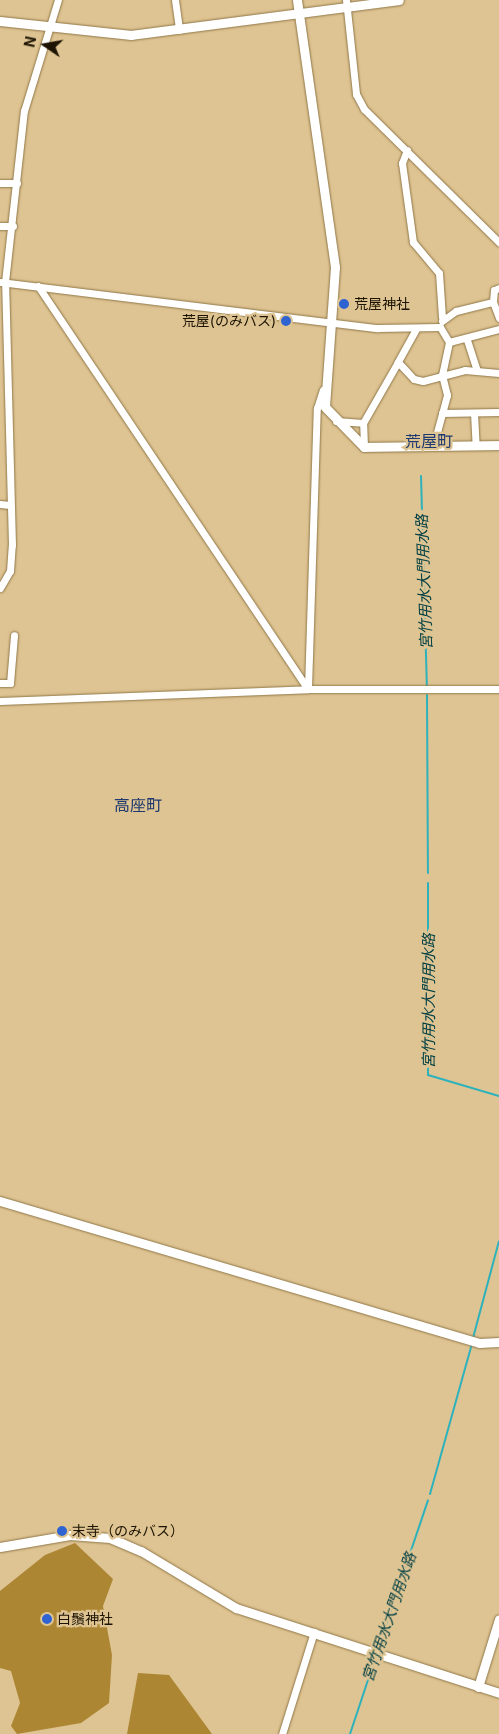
<!DOCTYPE html>
<meta charset="utf-8">
<style>
body{margin:0}
#map{position:relative;width:499px;height:1734px;overflow:hidden;background:#dec492;font-family:Inter,"Noto Sans JP",sans-serif}
div>[style]{position:absolute}
[style*='--x']{left:calc(var(--x)*1px);top:calc(var(--y)*1px);width:calc(var(--w)*1px);rotate:calc(var(--a)*1deg)}
.forest>*{inset:0;background:#ad8634}
.stream>*{height:2px;margin:-1px;padding:0 1px;transform-origin:1px;border-radius:1px;background:#2db2bc}
.roads{filter:drop-shadow(0 0 1px #907748) drop-shadow(0 0 1px #907748)}
.minor>*{height:7px;margin:-3.5px;padding:0 3.5px;transform-origin:3.5px;border-radius:3.5px;background:#fff}
.tertiary>*{height:9px;margin:-4.5px;padding:0 4.5px;transform-origin:4.5px;border-radius:4.5px;background:#fff}
.dots>*{width:14px;height:14px;translate:-50% -50%;box-sizing:border-box;border:2px solid #dec492;border-radius:50%}
span{translate:-50% -50%;white-space:nowrap;text-align:center;line-height:1.15;-webkit-text-stroke:4.5px #dec492;paint-order:stroke}
.poi-label{font-size:14px;color:#1c1302}
.left{translate:0 -50%;text-align:left}
.right{translate:-100% -50%;text-align:right}
.water-label{font-size:15px;color:#044044;font-style:italic}
.quarter-label{font-size:16px;color:#1e396f}
.north{position:absolute;left:20px;top:20px;width:50px;height:50px;-webkit-text-stroke:4px #dec492;paint-order:stroke;rotate:282deg;font-size:14px;font-weight:700;line-height:20px;text-align:center;color:#1c1302}
.north::after{content:'';display:block;margin:auto;width:18px;height:22px;background:#1c1302;clip-path:polygon(50% 0,100% 100%,50% 72%,0 100%)}
</style>
<div id="map">
<div class="forest">
<div style="clip-path:polygon(75px 1543px,113px 1579px,103px 1606px,112px 1655px,109px 1703px,81px 1723px,17px 1734px,11px 1726px,20px 1703px,11px 1671px,0 1668px,0 1591px,45px 1555px)"></div>
<div style="clip-path:polygon(138px 1673px,169px 1675px,212px 1734px,127px 1734px)"></div>
</div>
<div class="stream">
<div style="--x:421;--y:476;--w:210;--a:88.4"></div>
<div style="--x:427;--y:695;--w:178;--a:89.7"></div>
<div style="--x:428;--y:883;--w:192;--a:90"></div>
<div style="--x:428;--y:1075;--w:74;--a:16.5"></div>
<div style="--x:473;--y:1338;--w:100;--a:-75"></div>
<div style="--x:430;--y:1494;--w:156;--a:-74.4"></div>
<div style="--x:377;--y:1651;--w:159;--a:-71.3"></div>
<div style="--x:350;--y:1734;--w:82;--a:-71.6"></div>
</div>
<div class="roads">
<div class="minor">
<div style="--x:175;--y:0;--w:30;--a:82"></div>
<div style="--x:346;--y:0;--w:95;--a:83.9"></div>
<div style="--x:356;--y:94;--w:17;--a:62"></div>
<div style="--x:364;--y:109;--w:190;--a:44.6"></div>
<div style="--x:407;--y:150;--w:14;--a:111"></div>
<div style="--x:402;--y:163;--w:80;--a:82.1"></div>
<div style="--x:413;--y:242;--w:40;--a:50"></div>
<div style="--x:439;--y:273;--w:44;--a:86.1"></div>
<div style="--x:0;--y:183;--w:17;--a:0"></div>
<div style="--x:0;--y:226;--w:13;--a:0"></div>
<div style="--x:0;--y:282;--w:380;--a:7"></div>
<div style="--x:377;--y:328;--w:63;--a:-0.9"></div>
<div style="--x:440;--y:327;--w:17;--a:59"></div>
<div style="--x:449;--y:342;--w:52;--a:-14.6"></div>
<div style="--x:38;--y:286;--w:485;--a:56.2"></div>
<div style="--x:499;--y:288;--w:5;--a:158"></div>
<div style="--x:494;--y:290;--w:12;--a:95"></div>
<div style="--x:493;--y:302;--w:17;--a:69"></div>
<div style="--x:442;--y:321;--w:17;--a:-36"></div>
<div style="--x:456;--y:311;--w:38;--a:-14"></div>
<div style="--x:416;--y:329;--w:38;--a:119"></div>
<div style="--x:398;--y:362;--w:23;--a:47"></div>
<div style="--x:414;--y:379;--w:9;--a:13"></div>
<div style="--x:423;--y:381;--w:43;--a:-14.7"></div>
<div style="--x:465;--y:370;--w:34;--a:5"></div>
<div style="--x:467;--y:340;--w:32;--a:72"></div>
<div style="--x:442;--y:413;--w:57;--a:-1"></div>
<div style="--x:474;--y:413;--w:33;--a:87"></div>
<div style="--x:336;--y:421;--w:27;--a:4"></div>
<div style="--x:364;--y:447;--w:24;--a:-92"></div>
<div style="--x:363;--y:423;--w:70;--a:-60.2"></div>
<div style="--x:433;--y:447;--w:54;--a:-74.9"></div>
<div style="--x:447;--y:395;--w:21;--a:-104"></div>
<div style="--x:442;--y:375;--w:34;--a:-78"></div>
<div style="--x:0;--y:504;--w:10;--a:6"></div>
<div style="--x:0;--y:588;--w:20;--a:-60"></div>
<div style="--x:10;--y:571;--w:26;--a:-86"></div>
<div style="--x:12;--y:545;--w:263;--a:-91.5"></div>
<div style="--x:5;--y:282;--w:172;--a:-83.7"></div>
<div style="--x:24;--y:111;--w:116;--a:-73"></div>
<div style="--x:0;--y:683;--w:10;--a:0"></div>
<div style="--x:10;--y:683;--w:48;--a:-85.2"></div>
<div style="--x:308;--y:688;--w:280;--a:-88.2"></div>
<div style="--x:317;--y:408;--w:19;--a:-72"></div>
<div style="--x:0;--y:701;--w:308;--a:-2.2"></div>
<div style="--x:308;--y:689;--w:191;--a:0"></div>
<div style="--x:282;--y:1734;--w:107;--a:-72.6"></div>
</div>
<div class="tertiary">
<div style="--x:297;--y:0;--w:270;--a:81.9"></div>
<div style="--x:335;--y:267;--w:140;--a:94.1"></div>
<div style="--x:325;--y:407;--w:56;--a:45.7"></div>
<div style="--x:364;--y:447;--w:135;--a:-0.8"></div>
<div style="--x:0;--y:21;--w:132;--a:6.1"></div>
<div style="--x:131;--y:35;--w:270;--a:-7.4"></div>
<div style="--x:0;--y:1201;--w:500;--a:16.5"></div>
<div style="--x:479;--y:1343;--w:20;--a:-3"></div>
<div style="--x:0;--y:1547;--w:71;--a:-9.7"></div>
<div style="--x:70;--y:1535;--w:40;--a:4.3"></div>
<div style="--x:110;--y:1538;--w:34;--a:23"></div>
<div style="--x:141;--y:1551;--w:111;--a:31"></div>
<div style="--x:236;--y:1608;--w:276;--a:17.9"></div>
<div style="--x:478;--y:1687;--w:71;--a:-72.8"></div>
</div>
</div>
<div class="dots">
<div style="left:344px;top:304px;background:#2f63d2"></div>
<div style="left:286px;top:321px;background:#2f63d2"></div>
<div style="left:62px;top:1531px;background:#2f63d2"></div>
<div style="left:47px;top:1619px;background:#2f63d2"></div>
</div>
<div class="poi-label">
<span class="left" style="left:354px;top:304px">荒屋神社</span>
<span class="right" style="left:276px;top:321px">荒屋(のみバス)</span>
<span class="left" style="left:72px;top:1531px">末寺（のみバス）</span>
<span class="left" style="left:57px;top:1619px">白鬚神社</span>
</div>
<div class="water-label">
<span style="left:424px;top:582px;rotate:-92deg">宮竹用水大門用水路</span>
<span style="left:429px;top:1001px;rotate:-90deg">宮竹用水大門用水路</span>
<span style="left:389px;top:1617px;rotate:-71deg">宮竹用水大門用水路</span>
</div>
<div class="quarter-label">
<span style="left:429px;top:441px">荒屋町</span>
<span style="left:138px;top:805px">高座町</span>
</div>
<div class="north">N</div>
</div>
